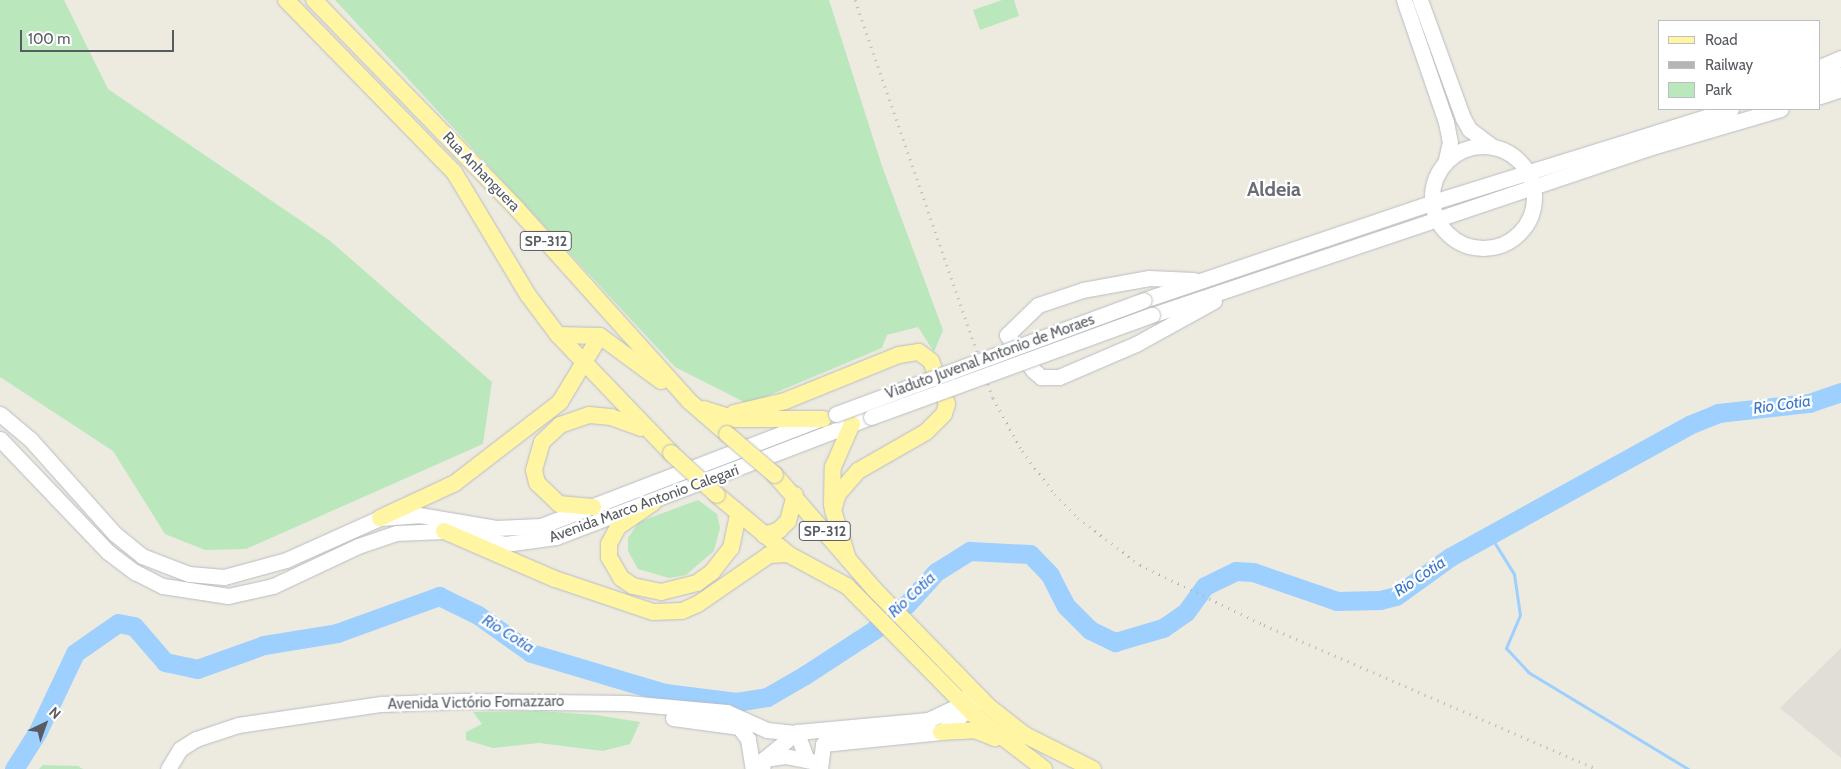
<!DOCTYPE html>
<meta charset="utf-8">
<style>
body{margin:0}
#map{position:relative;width:1841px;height:769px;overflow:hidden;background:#edebdf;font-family:Cabin,sans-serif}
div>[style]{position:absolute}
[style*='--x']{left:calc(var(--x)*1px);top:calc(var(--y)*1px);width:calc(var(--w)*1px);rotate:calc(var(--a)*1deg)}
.industrial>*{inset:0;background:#e0ded7}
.green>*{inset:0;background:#bae7bc}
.stream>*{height:3px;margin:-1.5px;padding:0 1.5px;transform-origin:1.5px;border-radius:1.5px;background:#9dcfff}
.river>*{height:19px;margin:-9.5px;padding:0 9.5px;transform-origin:9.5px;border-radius:9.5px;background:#9dcfff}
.roads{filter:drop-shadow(0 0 1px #b9bcc3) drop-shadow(0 0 1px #b9bcc3)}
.secondary>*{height:15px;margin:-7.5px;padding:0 7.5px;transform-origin:7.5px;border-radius:7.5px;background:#fff}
.secondary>.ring{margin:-7.5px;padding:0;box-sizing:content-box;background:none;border:15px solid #fff;border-radius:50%}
.primary>*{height:16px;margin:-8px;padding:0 8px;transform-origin:8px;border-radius:8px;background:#fff5a2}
.rail>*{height:3px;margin-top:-1.5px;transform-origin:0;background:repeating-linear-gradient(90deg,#b4b5b5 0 1px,transparent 0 7px)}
.bridges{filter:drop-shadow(0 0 1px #b9bcc3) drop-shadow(0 0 1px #b9bcc3)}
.secondary-bridge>*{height:15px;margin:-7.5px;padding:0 7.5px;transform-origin:7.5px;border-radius:7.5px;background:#fff}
.primary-bridge>*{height:16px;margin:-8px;padding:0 8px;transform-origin:8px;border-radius:8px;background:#fff5a2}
span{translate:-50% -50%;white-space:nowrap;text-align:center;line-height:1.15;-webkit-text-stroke:4.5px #fff;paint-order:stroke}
.shield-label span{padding:1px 4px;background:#fff;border:1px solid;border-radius:4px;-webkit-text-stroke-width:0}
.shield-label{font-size:14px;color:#585c62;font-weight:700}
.street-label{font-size:15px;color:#585c62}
.water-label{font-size:16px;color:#3977c9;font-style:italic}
.district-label{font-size:20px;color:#696e74;font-weight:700}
.legend{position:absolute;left:1658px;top:20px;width:162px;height:90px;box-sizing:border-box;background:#fff;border:1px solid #bcbec0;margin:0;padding:6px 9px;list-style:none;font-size:15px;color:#585c62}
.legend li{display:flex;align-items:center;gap:10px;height:25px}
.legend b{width:25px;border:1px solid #bcbec0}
.north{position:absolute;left:20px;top:699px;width:50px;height:50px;-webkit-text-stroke:4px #fff;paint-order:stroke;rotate:42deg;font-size:14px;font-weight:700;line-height:20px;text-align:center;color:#585c62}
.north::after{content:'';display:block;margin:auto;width:18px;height:22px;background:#585c62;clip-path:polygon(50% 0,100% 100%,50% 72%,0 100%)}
.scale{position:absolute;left:20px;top:30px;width:154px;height:22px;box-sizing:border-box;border:2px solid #585c62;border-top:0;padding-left:6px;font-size:15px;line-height:18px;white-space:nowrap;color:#585c62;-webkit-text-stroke:4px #fff;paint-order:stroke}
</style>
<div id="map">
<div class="industrial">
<div style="clip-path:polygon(1841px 648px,1841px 758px,1780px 708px)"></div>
</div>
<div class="green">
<div style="clip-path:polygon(0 0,64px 0,108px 89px,329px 240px,492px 382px,483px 444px,246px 549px,205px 550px,165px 534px,113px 451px,0 377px)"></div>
<div style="clip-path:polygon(335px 0,829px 0,882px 166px,943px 330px,934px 352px,918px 327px,887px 335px,882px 348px,748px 404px,675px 367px)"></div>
<div style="clip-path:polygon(1002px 0,1014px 0,1019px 16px,980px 30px,973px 10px)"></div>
<div style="clip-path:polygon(698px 500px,717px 514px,720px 528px,714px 551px,686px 575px,669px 578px,638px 569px,628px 551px,628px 538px,639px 522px)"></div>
<div style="clip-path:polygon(539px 711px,596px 715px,640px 722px,630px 744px,603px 751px,539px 743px,493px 748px,466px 740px,466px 732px,482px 724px,473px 712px)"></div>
<div style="clip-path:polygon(43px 765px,78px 766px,83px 769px,39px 769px)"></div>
</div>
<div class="stream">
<div style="--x:1491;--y:537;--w:44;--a:58.1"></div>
<div style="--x:1514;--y:574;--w:41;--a:81.7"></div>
<div style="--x:1520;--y:615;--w:36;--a:113"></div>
<div style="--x:1506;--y:648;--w:33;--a:47"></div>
<div style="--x:1528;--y:672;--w:187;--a:31.2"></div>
</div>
<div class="river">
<div style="--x:14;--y:769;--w:45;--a:-57.7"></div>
<div style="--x:38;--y:731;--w:86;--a:-64.6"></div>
<div style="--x:75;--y:653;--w:52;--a:-34.9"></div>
<div style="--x:118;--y:623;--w:16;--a:11"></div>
<div style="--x:134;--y:626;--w:48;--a:49.3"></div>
<div style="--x:165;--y:662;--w:33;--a:12"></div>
<div style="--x:197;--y:669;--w:71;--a:-19.7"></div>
<div style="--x:264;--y:645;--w:74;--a:-9.3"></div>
<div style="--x:337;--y:633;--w:109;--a:-19.9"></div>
<div style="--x:439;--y:596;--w:43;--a:26"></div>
<div style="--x:478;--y:615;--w:65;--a:35.6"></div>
<div style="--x:531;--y:653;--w:140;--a:16.6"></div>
<div style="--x:665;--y:693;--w:72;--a:7.2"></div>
<div style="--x:736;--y:702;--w:31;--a:-9"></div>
<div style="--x:767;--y:697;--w:44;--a:-30.1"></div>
<div style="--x:805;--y:675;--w:82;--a:-33.1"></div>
<div style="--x:874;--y:630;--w:42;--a:-38.2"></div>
<div style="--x:907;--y:604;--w:43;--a:-47.8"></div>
<div style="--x:936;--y:572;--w:40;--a:-32"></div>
<div style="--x:970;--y:551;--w:60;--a:2.9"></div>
<div style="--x:1030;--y:554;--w:29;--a:46"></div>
<div style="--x:1050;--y:575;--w:35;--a:63"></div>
<div style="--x:1066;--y:606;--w:34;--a:45"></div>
<div style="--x:1090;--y:630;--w:28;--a:26"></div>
<div style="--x:1115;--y:642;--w:50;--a:-16.3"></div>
<div style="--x:1163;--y:628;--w:28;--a:-35"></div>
<div style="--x:1186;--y:612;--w:32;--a:-54"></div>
<div style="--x:1205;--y:586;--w:34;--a:-26"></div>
<div style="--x:1236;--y:571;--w:17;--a:3"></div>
<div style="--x:1253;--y:572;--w:89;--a:19"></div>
<div style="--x:1337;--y:601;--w:43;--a:-1.3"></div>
<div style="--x:1380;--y:600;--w:16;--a:-14"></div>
<div style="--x:1396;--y:596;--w:67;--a:-35.8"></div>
<div style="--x:1450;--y:557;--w:273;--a:-28.9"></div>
<div style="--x:1689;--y:425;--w:31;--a:-22"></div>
<div style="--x:1718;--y:413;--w:92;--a:-6.3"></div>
<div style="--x:1809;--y:403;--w:34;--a:-19"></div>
</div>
<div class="roads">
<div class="secondary">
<div style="--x:1404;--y:0;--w:129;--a:71"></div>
<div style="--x:1446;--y:122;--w:20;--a:79"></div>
<div style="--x:1450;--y:142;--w:22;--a:103"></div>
<div style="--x:1420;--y:0;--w:126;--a:70"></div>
<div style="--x:1463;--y:118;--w:13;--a:61"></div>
<div style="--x:1469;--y:129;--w:30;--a:37"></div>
<div style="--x:1820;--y:67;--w:23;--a:-23"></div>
<div style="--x:1820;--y:81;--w:22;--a:-18"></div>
<div style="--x:1820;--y:96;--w:22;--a:-18"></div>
<div class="ring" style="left:1432px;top:146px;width:87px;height:87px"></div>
<div style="--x:1194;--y:280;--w:45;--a:-177.5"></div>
<div style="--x:1149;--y:278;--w:67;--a:169.7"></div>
<div style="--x:1083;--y:290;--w:47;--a:161.6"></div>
<div style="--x:1038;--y:305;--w:43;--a:135.9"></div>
<div style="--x:1007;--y:335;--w:44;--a:53.4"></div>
<div style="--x:1033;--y:370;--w:11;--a:41"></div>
<div style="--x:1041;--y:377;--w:18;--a:0"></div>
<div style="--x:1059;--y:377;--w:84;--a:-23.2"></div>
<div style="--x:1136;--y:344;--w:89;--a:-28.9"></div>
<div style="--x:1144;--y:300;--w:305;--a:-18.7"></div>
<div style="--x:1433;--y:202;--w:312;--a:-17.3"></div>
<div style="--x:1152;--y:315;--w:531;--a:-18.57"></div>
<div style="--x:1655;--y:146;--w:131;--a:-16.4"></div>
<div style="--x:0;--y:414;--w:39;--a:40"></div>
<div style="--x:30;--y:439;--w:127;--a:48.2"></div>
<div style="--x:115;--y:534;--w:35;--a:39"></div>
<div style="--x:142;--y:556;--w:50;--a:21"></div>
<div style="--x:189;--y:574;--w:35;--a:5"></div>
<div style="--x:224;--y:577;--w:64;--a:-15.3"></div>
<div style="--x:286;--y:560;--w:103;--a:-24.1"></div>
<div style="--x:380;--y:518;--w:39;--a:-4"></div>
<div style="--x:419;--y:515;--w:78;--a:9.6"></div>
<div style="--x:496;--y:528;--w:45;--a:-2.5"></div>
<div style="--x:541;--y:526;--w:299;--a:-21"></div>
<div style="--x:0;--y:439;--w:156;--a:46.3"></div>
<div style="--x:108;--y:552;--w:34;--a:37"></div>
<div style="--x:135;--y:572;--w:31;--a:27"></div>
<div style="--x:163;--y:586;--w:66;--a:8.7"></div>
<div style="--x:228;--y:596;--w:46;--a:-12.5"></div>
<div style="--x:273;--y:586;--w:94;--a:-25.2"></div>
<div style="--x:358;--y:546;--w:40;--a:-18.9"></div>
<div style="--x:396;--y:533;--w:48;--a:-2.4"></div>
<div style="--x:444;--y:531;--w:62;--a:12"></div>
<div style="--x:505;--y:544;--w:51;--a:-7.8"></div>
<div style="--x:556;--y:537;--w:337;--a:-20.9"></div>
<div style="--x:673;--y:718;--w:67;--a:7.8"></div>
<div style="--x:739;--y:727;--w:15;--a:53"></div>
<div style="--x:748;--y:739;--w:30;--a:81"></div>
<div style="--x:764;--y:759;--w:21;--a:-8"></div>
<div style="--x:785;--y:756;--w:31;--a:11"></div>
<div style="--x:168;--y:769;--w:23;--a:-59"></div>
<div style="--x:180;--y:749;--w:19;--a:-32"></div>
<div style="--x:196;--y:739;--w:44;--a:-18.4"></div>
<div style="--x:238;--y:725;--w:145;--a:-8.4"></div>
<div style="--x:381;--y:704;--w:82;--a:-2.1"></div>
<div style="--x:463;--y:701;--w:164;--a:0.7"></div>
<div style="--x:627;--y:703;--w:100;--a:5.1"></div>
<div style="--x:727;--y:712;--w:44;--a:24.2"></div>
<div style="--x:767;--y:730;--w:30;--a:6"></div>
<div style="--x:797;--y:733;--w:29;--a:70"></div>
<div style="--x:762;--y:769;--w:10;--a:-79"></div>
<div style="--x:764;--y:759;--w:43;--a:-39.3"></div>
<div style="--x:797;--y:732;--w:132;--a:-5.2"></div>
<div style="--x:928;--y:720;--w:31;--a:-25"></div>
<div style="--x:956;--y:707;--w:19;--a:-43"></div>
<div style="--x:820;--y:769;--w:25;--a:-83"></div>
<div style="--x:823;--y:744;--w:119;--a:-5.8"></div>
<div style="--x:941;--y:732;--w:44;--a:-39.5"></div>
</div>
<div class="primary">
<div style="--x:286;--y:0;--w:240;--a:45.7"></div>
<div style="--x:454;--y:172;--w:144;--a:59"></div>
<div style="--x:528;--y:295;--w:50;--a:53.1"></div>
<div style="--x:558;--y:335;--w:163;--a:46.2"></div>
<div style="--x:314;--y:0;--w:291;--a:45.8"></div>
<div style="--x:517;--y:209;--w:258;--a:48.1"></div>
<div style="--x:689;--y:401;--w:50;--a:41"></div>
<div style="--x:558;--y:335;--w:42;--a:1.4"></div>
<div style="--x:704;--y:409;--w:33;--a:18"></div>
<div style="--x:735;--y:419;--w:88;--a:0"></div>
<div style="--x:734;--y:413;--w:52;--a:-13.2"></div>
<div style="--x:785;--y:401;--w:123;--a:-22"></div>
<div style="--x:899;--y:355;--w:20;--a:-9"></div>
<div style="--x:919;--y:352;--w:15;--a:37"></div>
<div style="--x:931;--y:361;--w:46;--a:69.6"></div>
<div style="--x:947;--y:404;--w:10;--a:107"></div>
<div style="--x:944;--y:414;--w:25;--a:135"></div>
<div style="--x:926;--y:432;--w:78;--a:150.2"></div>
<div style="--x:858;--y:471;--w:30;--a:131"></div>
<div style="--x:838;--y:494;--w:17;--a:107"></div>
<div style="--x:833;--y:510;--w:51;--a:73"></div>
<div style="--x:775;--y:475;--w:151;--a:49"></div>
<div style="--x:874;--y:589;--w:163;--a:45.7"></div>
<div style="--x:988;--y:706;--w:47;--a:38.1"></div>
<div style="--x:1025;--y:735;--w:76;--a:26.6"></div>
<div style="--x:717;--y:495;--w:92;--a:39.7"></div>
<div style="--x:788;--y:554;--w:67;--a:28.5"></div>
<div style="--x:847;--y:586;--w:182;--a:45.4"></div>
<div style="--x:975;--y:716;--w:87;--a:37.5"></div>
<div style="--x:653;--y:503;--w:42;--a:145.6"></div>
<div style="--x:618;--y:527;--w:19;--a:118"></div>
<div style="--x:609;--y:544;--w:13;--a:90"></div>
<div style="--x:609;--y:557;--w:24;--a:60"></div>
<div style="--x:621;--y:578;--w:14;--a:34"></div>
<div style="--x:633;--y:586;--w:29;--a:12"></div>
<div style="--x:661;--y:592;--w:37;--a:-14"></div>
<div style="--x:697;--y:583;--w:19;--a:-36"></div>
<div style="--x:712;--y:572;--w:31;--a:-52"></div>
<div style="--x:731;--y:548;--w:35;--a:-78"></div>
<div style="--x:832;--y:506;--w:39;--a:-89"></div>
<div style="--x:833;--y:467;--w:47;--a:-66.2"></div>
<div style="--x:593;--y:507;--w:34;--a:-175"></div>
<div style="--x:559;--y:504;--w:30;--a:-136"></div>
<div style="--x:537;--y:483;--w:13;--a:-103"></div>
<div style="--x:534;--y:470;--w:29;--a:-74"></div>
<div style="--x:542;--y:442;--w:25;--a:-43"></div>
<div style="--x:560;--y:425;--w:31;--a:-19"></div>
<div style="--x:589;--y:415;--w:22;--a:5"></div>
<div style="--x:611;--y:417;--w:32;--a:20"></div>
<div style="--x:380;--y:518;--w:83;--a:-25"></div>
<div style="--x:455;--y:483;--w:133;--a:-37.6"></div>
<div style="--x:560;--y:402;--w:77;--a:-58.8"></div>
<div style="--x:600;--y:336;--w:76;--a:36.4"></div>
<div style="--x:444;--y:531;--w:121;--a:23.4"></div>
<div style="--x:555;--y:579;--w:103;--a:18.6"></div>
<div style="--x:653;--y:612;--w:29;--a:-2"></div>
<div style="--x:682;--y:611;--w:17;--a:-24"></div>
<div style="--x:698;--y:604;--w:86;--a:-34.6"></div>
<div style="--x:769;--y:555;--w:19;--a:-3"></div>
<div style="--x:764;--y:535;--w:16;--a:-18"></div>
<div style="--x:779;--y:530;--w:13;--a:-45"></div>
<div style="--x:788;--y:521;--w:27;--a:-75"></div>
<div style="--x:941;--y:732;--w:34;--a:-3"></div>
<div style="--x:975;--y:730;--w:22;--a:22"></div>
</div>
</div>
<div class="rail">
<div style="--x:855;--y:0;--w:421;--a:70.9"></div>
<div style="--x:993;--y:398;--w:60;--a:61.3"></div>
<div style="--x:1022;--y:451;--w:54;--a:52.5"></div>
<div style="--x:1055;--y:494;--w:33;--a:46"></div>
<div style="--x:1078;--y:518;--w:78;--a:37.2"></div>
<div style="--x:1140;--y:565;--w:138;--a:25.8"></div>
<div style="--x:1264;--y:625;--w:363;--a:23.4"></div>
</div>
<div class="bridges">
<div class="secondary-bridge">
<div style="--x:836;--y:414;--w:328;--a:-20.3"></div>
<div style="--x:871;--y:417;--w:299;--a:-20"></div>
</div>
<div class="primary-bridge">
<div style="--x:727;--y:434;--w:63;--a:40.5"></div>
<div style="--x:671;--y:453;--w:62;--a:42.4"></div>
</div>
</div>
<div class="shield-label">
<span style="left:546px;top:241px">SP-312</span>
<span style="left:825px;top:531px">SP-312</span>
</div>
<div class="street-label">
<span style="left:481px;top:172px;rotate:46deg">Rua Anhanguera</span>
<span style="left:990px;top:357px;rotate:-20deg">Viaduto Juvenal Antonio de Moraes</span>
<span style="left:644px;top:504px;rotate:-20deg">Avenida Marco Antonio Calegari</span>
<span style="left:476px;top:703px;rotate:-1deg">Avenida Victório Fornazzaro</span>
</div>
<div class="water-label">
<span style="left:1782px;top:405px;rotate:-8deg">Rio Cotia</span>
<span style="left:1420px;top:577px;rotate:-34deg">Rio Cotia</span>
<span style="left:912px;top:595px;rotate:-43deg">Rio Cotia</span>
<span style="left:508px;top:634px;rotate:32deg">Rio Cotia</span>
</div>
<div class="district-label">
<span style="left:1274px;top:189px">Aldeia</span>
</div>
<ul class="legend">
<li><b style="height:6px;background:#fff5a2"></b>Road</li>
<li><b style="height:6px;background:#b4b5b5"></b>Railway</li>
<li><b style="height:14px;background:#bae7bc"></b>Park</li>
</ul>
<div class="north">N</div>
<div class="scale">100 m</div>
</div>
